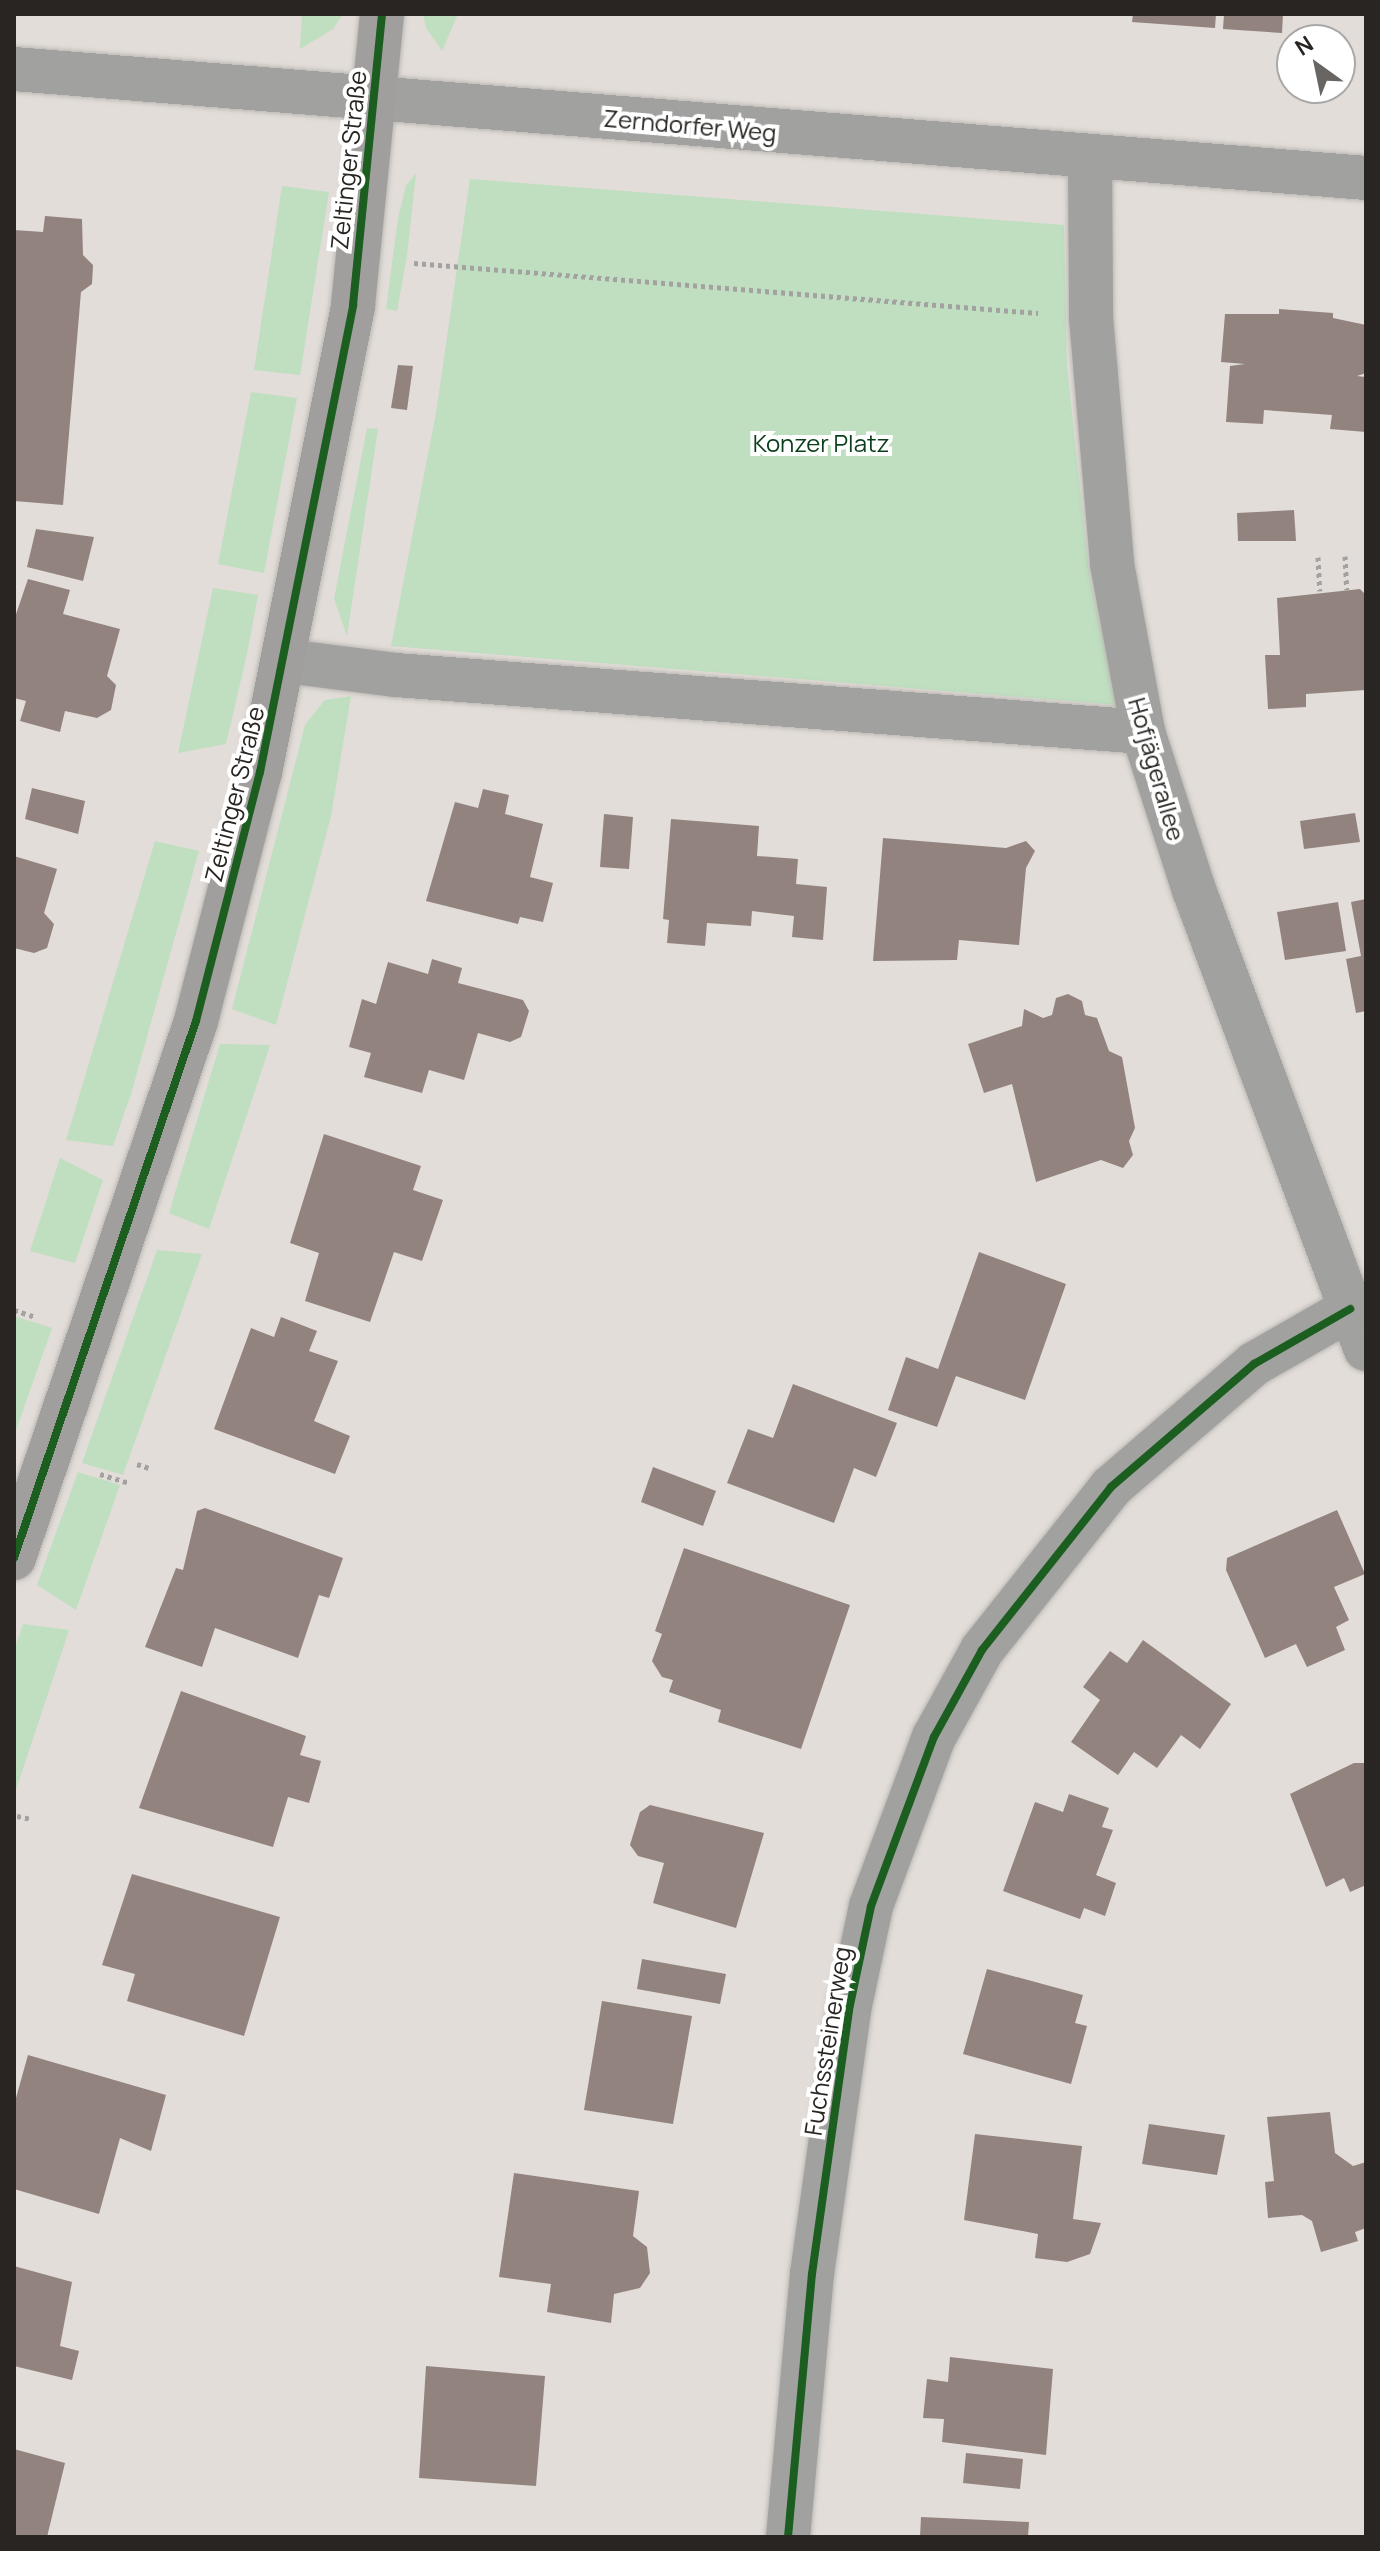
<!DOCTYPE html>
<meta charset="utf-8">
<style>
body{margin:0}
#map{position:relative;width:1380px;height:2551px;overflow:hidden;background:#e2ddd8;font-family:Manrope,sans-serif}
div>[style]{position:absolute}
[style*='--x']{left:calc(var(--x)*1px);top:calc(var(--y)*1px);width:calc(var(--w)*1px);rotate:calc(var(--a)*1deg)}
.green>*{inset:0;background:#bfdfc0}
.building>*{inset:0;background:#93837f}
.path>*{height:5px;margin-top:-2.5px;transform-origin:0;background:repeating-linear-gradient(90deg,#a4a2a1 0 4px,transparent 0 8px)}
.roads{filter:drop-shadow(0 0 2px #bcb8b4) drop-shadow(0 0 2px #bcb8b4)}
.street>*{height:44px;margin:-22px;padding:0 22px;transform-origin:22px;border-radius:22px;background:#a1a1a0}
.secondary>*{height:44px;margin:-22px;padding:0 22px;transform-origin:22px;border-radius:22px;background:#a19f9e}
.cycleway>*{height:8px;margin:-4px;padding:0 4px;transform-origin:4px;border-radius:4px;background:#1b5e20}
span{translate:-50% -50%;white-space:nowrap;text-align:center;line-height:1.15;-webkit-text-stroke:8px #fff;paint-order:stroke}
.street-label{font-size:24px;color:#282522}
.park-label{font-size:24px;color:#0b3e1a}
.frame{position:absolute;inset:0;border:16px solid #282522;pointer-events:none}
.north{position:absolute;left:1276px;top:24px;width:80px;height:80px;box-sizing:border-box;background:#fff;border:2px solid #a9a8a7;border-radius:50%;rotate:327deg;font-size:22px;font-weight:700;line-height:32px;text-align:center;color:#282522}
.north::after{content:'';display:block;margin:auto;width:28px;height:36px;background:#696562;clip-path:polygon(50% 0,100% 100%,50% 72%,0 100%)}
</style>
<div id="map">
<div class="green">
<div style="clip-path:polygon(302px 14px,343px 14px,333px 29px,300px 49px)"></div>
<div style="clip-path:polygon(423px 14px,458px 14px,442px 51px,426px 28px)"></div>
<div style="clip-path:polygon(416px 173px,407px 256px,397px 311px,386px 309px,398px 218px,406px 186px)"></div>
<div style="clip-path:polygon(470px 179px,1064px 225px,1067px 367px,1089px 572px,1118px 705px,391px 646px,436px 413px)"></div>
<div style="clip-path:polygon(282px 186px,329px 192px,300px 375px,254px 370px)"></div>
<div style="clip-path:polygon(251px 392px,297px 398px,264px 573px,218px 564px)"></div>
<div style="clip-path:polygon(367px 428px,378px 429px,347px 636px,334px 599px)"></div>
<div style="clip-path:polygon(213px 588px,258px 595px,247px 654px,226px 744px,178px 753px)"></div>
<div style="clip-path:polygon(351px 696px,331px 816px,276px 1025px,232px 1009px,305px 725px,325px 700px)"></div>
<div style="clip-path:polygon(155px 841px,199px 851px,131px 1094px,113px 1146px,66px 1140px)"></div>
<div style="clip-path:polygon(220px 1044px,270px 1045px,209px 1229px,169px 1213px)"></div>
<div style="clip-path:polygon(60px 1158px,103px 1180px,75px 1263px,30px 1251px)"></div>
<div style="clip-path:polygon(157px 1250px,202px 1254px,123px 1475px,82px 1463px)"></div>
<div style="clip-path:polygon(14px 1316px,52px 1328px,14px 1436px)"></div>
<div style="clip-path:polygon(78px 1472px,120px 1485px,76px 1610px,37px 1585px)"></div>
<div style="clip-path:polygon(23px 1624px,69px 1630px,14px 1796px,14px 1651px)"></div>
</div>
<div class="building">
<div style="clip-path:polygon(1133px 14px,1216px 14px,1215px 28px,1132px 22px)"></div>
<div style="clip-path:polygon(1224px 14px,1283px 14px,1282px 33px,1223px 29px)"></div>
<div style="clip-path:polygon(45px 216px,82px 219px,83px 255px,93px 265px,92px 284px,81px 292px,63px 505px,14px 501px,14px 230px,43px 232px)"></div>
<div style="clip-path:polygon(1279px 309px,1333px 313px,1333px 318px,1366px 325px,1366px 373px,1357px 376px,1366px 377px,1366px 432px,1330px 429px,1332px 415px,1264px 410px,1263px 424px,1226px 422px,1230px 366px,1245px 364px,1221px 362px,1225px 314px,1279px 314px)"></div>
<div style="clip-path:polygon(398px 365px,413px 366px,407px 410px,391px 408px)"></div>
<div style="clip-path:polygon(1294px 510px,1296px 541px,1238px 541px,1237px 513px)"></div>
<div style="clip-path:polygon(36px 529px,94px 537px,83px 581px,27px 567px)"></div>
<div style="clip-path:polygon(28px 579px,70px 590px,63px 614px,120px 629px,107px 676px,116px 685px,111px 710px,97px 718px,65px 711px,60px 732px,20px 721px,26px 701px,14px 698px,14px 620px)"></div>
<div style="clip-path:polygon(1360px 589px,1366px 595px,1366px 690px,1306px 694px,1306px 707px,1268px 709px,1265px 655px,1280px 655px,1277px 598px)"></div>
<div style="clip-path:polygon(32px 788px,85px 801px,78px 834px,25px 819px)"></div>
<div style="clip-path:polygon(483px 789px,509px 795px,505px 814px,543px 824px,530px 877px,553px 883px,543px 922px,520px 917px,518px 924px,426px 901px,455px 802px,478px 808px)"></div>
<div style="clip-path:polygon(1355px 813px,1360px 842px,1304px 849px,1300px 821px)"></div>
<div style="clip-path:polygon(604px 814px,633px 817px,629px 869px,600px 867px)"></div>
<div style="clip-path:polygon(671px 819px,759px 826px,757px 856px,798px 859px,796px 884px,827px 887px,823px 940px,792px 937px,794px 916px,752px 911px,751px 926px,707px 923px,705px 946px,667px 943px,669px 920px,663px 919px)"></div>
<div style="clip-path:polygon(883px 838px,1006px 848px,1026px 841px,1035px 851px,1026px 868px,1019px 945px,959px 940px,957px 960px,873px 961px)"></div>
<div style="clip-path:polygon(14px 856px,57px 869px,44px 913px,54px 924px,47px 948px,34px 953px,14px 948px)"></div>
<div style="clip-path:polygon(1366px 899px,1366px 1011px,1356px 1013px,1346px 959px,1361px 956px,1351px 902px)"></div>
<div style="clip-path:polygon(1338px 902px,1346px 951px,1285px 960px,1277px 912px)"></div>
<div style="clip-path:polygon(432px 959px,462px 968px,458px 983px,523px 1000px,529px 1011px,521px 1037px,510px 1042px,478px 1033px,464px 1080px,429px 1070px,422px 1093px,364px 1077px,371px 1053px,349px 1047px,362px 999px,376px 1004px,388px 962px,428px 974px)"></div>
<div style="clip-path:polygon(1068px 994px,1082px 1001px,1085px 1015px,1097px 1018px,1109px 1051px,1122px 1057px,1135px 1128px,1129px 1141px,1133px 1155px,1123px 1168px,1101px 1160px,1036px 1182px,1012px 1084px,984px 1093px,968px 1044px,1022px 1026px,1024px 1009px,1043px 1018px,1052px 1015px,1056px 998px)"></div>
<div style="clip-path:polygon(324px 1134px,421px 1166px,413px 1190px,443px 1200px,422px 1261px,394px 1252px,370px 1322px,305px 1301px,319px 1253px,290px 1243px)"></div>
<div style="clip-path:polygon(979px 1252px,1066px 1284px,1025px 1400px,956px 1376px,937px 1427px,888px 1410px,906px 1357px,938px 1369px)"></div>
<div style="clip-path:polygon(281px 1317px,317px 1331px,309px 1351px,338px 1361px,314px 1421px,350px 1436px,335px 1474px,214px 1429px,251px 1328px,274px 1337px)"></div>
<div style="clip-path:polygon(793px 1384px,897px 1423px,876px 1477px,854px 1468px,834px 1523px,727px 1483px,748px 1429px,773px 1438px)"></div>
<div style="clip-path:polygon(653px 1467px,716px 1491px,703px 1526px,641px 1502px)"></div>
<div style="clip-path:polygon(205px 1508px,343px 1558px,329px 1598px,319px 1595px,298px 1658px,215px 1628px,202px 1667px,145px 1647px,176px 1568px,183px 1570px,197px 1511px)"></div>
<div style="clip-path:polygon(1337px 1510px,1365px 1574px,1334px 1587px,1349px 1620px,1336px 1627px,1345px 1650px,1307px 1667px,1296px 1644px,1265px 1658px,1226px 1570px,1227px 1558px)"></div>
<div style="clip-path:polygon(684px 1548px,850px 1605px,801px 1749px,718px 1722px,721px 1710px,669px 1692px,673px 1680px,662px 1677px,652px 1661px,662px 1634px,655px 1631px)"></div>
<div style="clip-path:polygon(1143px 1640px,1231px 1704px,1200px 1749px,1181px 1735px,1157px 1768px,1134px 1752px,1118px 1775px,1071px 1742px,1100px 1700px,1083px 1687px,1110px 1651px,1127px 1663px)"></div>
<div style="clip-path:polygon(181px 1691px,306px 1736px,300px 1755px,321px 1761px,309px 1803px,288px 1797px,273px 1847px,139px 1808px)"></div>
<div style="clip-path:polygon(1354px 1763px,1366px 1763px,1366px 1885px,1350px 1892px,1344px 1878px,1326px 1887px,1290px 1794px)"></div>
<div style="clip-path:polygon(1069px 1794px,1109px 1808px,1102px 1827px,1113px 1830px,1096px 1875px,1116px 1883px,1105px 1916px,1084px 1908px,1080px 1919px,1003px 1891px,1035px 1802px,1063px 1812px)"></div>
<div style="clip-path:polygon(650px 1805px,764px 1833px,736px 1928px,653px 1903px,664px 1863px,638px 1856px,630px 1845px,640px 1812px)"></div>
<div style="clip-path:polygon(132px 1874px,280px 1917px,244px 2036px,127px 2001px,135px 1974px,102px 1965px)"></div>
<div style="clip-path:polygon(642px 1959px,726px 1974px,720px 2004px,637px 1989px)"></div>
<div style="clip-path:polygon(987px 1969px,1083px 1995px,1075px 2023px,1087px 2026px,1071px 2084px,963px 2054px)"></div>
<div style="clip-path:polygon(602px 2001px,692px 2016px,673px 2124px,584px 2110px)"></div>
<div style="clip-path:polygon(28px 2055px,166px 2095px,151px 2151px,120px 2138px,99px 2214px,14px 2189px,14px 2105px)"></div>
<div style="clip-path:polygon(1330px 2112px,1335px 2153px,1353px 2166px,1366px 2162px,1366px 2228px,1355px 2232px,1358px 2241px,1321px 2252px,1312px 2221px,1302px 2215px,1268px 2218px,1265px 2182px,1274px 2181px,1267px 2117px)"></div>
<div style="clip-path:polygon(1149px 2124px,1225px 2135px,1217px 2175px,1142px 2164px)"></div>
<div style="clip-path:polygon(975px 2134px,1082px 2146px,1073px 2219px,1101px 2223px,1090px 2254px,1067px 2262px,1035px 2258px,1038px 2234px,964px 2220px)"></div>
<div style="clip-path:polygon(514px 2173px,639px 2191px,633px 2236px,647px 2247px,650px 2273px,640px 2288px,614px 2294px,611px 2323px,547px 2312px,551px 2284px,499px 2277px)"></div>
<div style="clip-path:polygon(14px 2266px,72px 2282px,60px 2346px,79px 2351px,72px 2380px,14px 2366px)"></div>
<div style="clip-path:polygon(950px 2357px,1053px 2369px,1046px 2455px,942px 2442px,944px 2419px,923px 2418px,927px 2379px,948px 2382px)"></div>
<div style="clip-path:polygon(426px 2366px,545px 2376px,536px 2486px,419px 2478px)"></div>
<div style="clip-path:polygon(14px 2449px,65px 2463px,47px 2537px,14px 2537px)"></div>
<div style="clip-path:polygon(966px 2453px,1023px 2459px,1020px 2489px,963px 2483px)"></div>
<div style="clip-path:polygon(921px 2517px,1029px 2522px,1028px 2537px,920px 2537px)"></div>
</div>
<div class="path">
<div style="--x:414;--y:263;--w:626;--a:4.58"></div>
<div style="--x:1345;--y:556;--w:34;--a:87"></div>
<div style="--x:1318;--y:557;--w:34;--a:87"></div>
<div style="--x:14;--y:1310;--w:23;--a:18"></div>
<div style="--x:137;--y:1464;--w:13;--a:18"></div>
<div style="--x:100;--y:1474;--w:31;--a:17"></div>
<div style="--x:17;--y:1816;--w:14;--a:12"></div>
</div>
<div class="roads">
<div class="street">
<div style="--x:14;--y:69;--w:1356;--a:4.61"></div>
<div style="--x:1090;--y:158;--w:159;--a:89.6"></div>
<div style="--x:1091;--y:317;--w:248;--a:85.1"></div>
<div style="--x:1112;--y:564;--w:171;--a:79.5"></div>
<div style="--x:1143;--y:732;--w:166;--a:72.1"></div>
<div style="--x:1194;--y:890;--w:490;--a:69.5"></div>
<div style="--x:286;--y:661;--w:111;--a:7.3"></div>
<div style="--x:396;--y:675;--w:749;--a:4.36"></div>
<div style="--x:788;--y:2537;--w:264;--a:-84.8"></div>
<div style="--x:812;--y:2274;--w:272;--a:-82"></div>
<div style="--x:850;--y:2005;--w:101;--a:-78"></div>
<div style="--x:871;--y:1906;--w:180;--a:-69.6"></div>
<div style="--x:934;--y:1737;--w:99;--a:-61.1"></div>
<div style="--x:982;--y:1650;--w:208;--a:-51.6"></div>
<div style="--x:1111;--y:1487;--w:189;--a:-40.7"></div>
<div style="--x:1254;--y:1364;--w:111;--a:-29.8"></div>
</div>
<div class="secondary">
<div style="--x:14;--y:1558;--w:567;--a:-71.28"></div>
<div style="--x:196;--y:1021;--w:257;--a:-75.6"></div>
<div style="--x:260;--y:772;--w:476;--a:-78.7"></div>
<div style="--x:353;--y:305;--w:292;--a:-84.3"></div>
</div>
</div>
<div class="cycleway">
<div style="--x:14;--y:1558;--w:567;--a:-71.28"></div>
<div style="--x:196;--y:1021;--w:257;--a:-75.6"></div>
<div style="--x:260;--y:772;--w:476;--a:-78.7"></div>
<div style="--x:353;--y:305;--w:292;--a:-84.3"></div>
<div style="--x:788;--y:2537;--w:264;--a:-84.8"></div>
<div style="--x:812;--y:2274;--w:272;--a:-82"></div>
<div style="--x:850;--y:2005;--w:101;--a:-78"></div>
<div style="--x:871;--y:1906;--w:180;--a:-69.6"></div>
<div style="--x:934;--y:1737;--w:99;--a:-61.1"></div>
<div style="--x:982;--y:1650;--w:208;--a:-51.6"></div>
<div style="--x:1111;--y:1487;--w:189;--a:-40.7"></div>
<div style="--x:1254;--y:1364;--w:111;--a:-29.8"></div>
</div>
<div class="street-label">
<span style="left:690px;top:125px;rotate:5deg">Zerndorfer Weg</span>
<span style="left:348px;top:160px;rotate:-84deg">Zeltinger Straße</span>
<span style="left:1157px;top:769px;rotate:74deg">Hofjägerallee</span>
<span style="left:234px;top:794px;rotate:-76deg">Zeltinger Straße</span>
<span style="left:827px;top:2041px;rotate:-81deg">Fuchssteinerweg</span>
</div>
<div class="park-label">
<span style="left:821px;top:443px">Konzer Platz</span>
</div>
<div class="frame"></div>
<div class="north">N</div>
</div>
